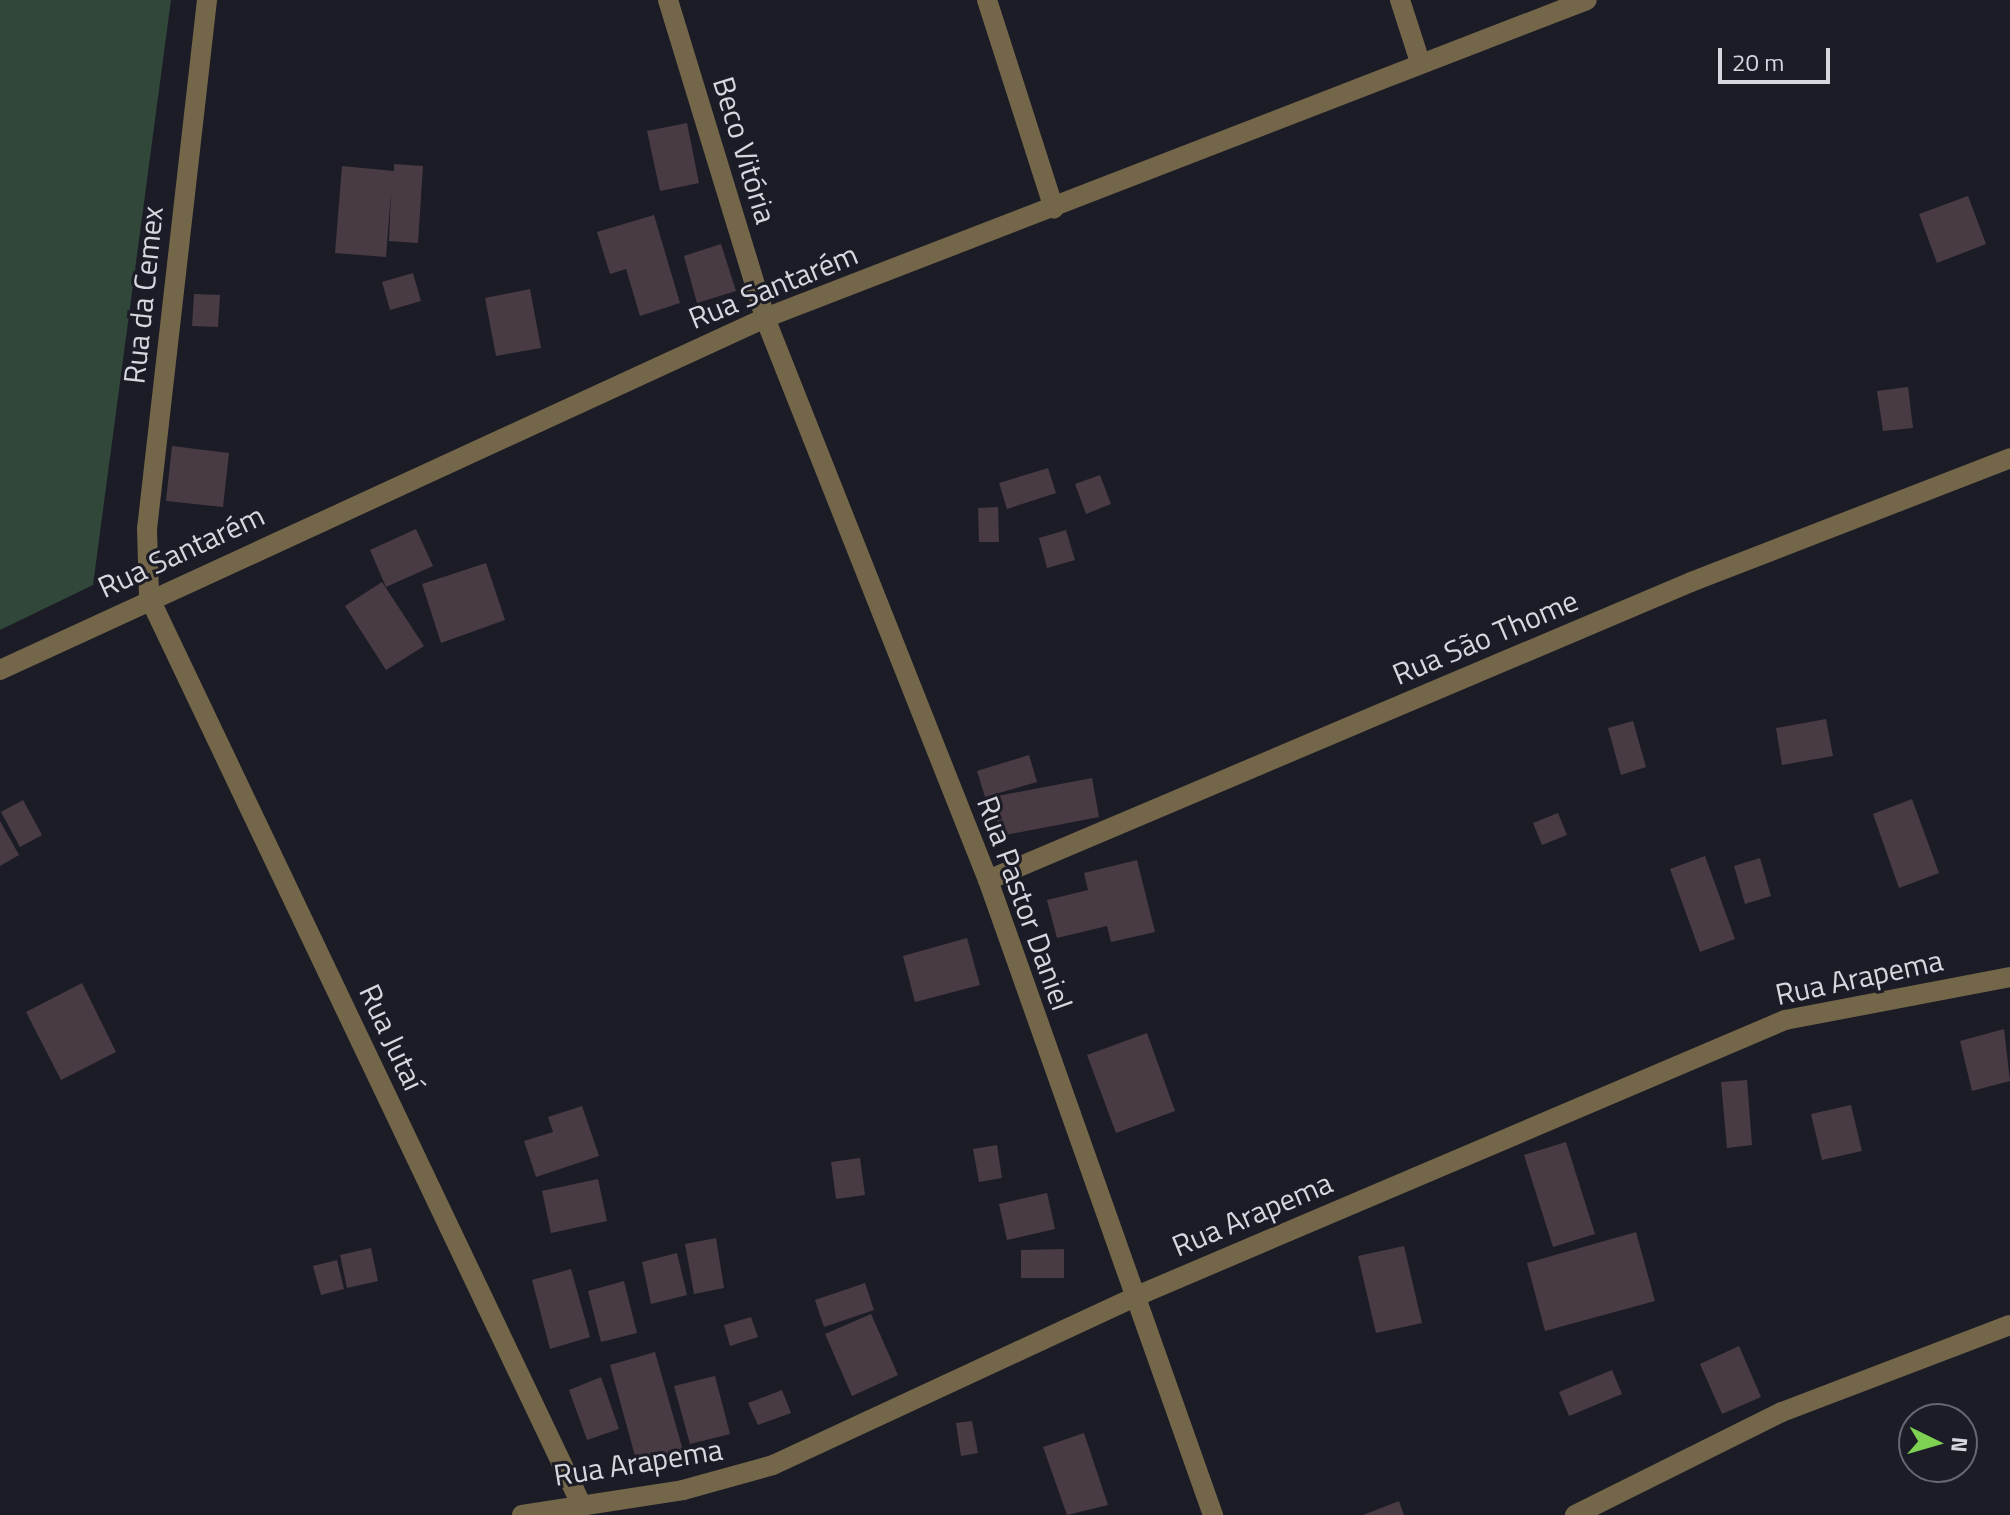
<!DOCTYPE html>
<meta charset="utf-8">
<style>
body{margin:0}
#map{position:relative;width:2010px;height:1515px;overflow:hidden;background:#1c1c27;font-family:"Titillium Web",sans-serif}
div>[style]{position:absolute}
[style*='--x']{left:calc(var(--x)*1px);top:calc(var(--y)*1px);width:calc(var(--w)*1px);rotate:calc(var(--a)*1deg)}
.green>*{inset:0;background:#31473a}
.building>*{inset:0;background:#493b43}
.minor>*{height:20px;margin:-10px;padding:0 10px;transform-origin:10px;border-radius:10px;background:#736649}
span{translate:-50% -50%;white-space:nowrap;text-align:center;line-height:1.15;-webkit-text-stroke:6px #1c1c27;paint-order:stroke}
.street-label{font-size:30px;color:#d6d7df}
.north{position:absolute;left:1898px;top:1403px;width:80px;height:80px;box-sizing:border-box;background:#1c1c27;border:2px solid #666771;border-radius:50%;rotate:95deg;font-size:22px;font-weight:700;line-height:32px;text-align:center;color:#d6d7df}
.north::after{content:'';display:block;margin:auto;width:28px;height:36px;background:#7ed153;clip-path:polygon(50% 0,100% 100%,50% 72%,0 100%)}
.scale{position:absolute;left:1718px;top:48px;width:112px;height:36px;box-sizing:border-box;border:4px solid #d6d7df;border-top:0;padding-left:10px;font-size:24px;line-height:28px;white-space:nowrap;color:#d6d7df;-webkit-text-stroke:6px #1c1c27;paint-order:stroke}
</style>
<div id="map">
<div class="green">
<div style="clip-path:polygon(0 0,171px 0,93px 585px,0 630px)"></div>
</div>
<div class="building">
<div style="clip-path:polygon(687px 123px,699px 183px,660px 191px,647px 131px)"></div>
<div style="clip-path:polygon(394px 164px,423px 166px,418px 243px,389px 241px,391px 192px,386px 257px,335px 253px,342px 166px,394px 171px)"></div>
<div style="clip-path:polygon(1968px 196px,1986px 244px,1937px 263px,1919px 214px)"></div>
<div style="clip-path:polygon(654px 215px,680px 303px,640px 316px,626px 269px,610px 274px,597px 232px)"></div>
<div style="clip-path:polygon(721px 244px,736px 291px,697px 303px,684px 256px)"></div>
<div style="clip-path:polygon(413px 273px,421px 301px,390px 310px,382px 282px)"></div>
<div style="clip-path:polygon(530px 289px,541px 348px,496px 356px,485px 298px)"></div>
<div style="clip-path:polygon(194px 294px,220px 295px,218px 327px,192px 326px)"></div>
<div style="clip-path:polygon(1908px 387px,1913px 428px,1883px 431px,1877px 391px)"></div>
<div style="clip-path:polygon(172px 446px,229px 453px,223px 507px,166px 501px)"></div>
<div style="clip-path:polygon(1048px 468px,1056px 493px,1007px 509px,999px 483px)"></div>
<div style="clip-path:polygon(1100px 475px,1111px 504px,1086px 514px,1075px 484px)"></div>
<div style="clip-path:polygon(998px 507px,999px 542px,979px 542px,978px 508px)"></div>
<div style="clip-path:polygon(416px 529px,433px 566px,386px 587px,370px 550px)"></div>
<div style="clip-path:polygon(1066px 530px,1075px 560px,1047px 568px,1039px 538px)"></div>
<div style="clip-path:polygon(486px 563px,505px 620px,441px 643px,422px 584px)"></div>
<div style="clip-path:polygon(382px 582px,424px 646px,386px 670px,345px 606px)"></div>
<div style="clip-path:polygon(1826px 719px,1833px 756px,1782px 765px,1776px 728px)"></div>
<div style="clip-path:polygon(1633px 721px,1646px 767px,1621px 775px,1608px 728px)"></div>
<div style="clip-path:polygon(1029px 755px,1037px 782px,985px 797px,977px 771px)"></div>
<div style="clip-path:polygon(1092px 778px,1099px 817px,1000px 836px,992px 797px)"></div>
<div style="clip-path:polygon(1912px 799px,1939px 873px,1899px 888px,1873px 814px)"></div>
<div style="clip-path:polygon(23px 800px,42px 835px,20px 847px,1px 812px)"></div>
<div style="clip-path:polygon(1558px 813px,1567px 835px,1542px 845px,1533px 823px)"></div>
<div style="clip-path:polygon(0 821px,19px 855px,0 866px)"></div>
<div style="clip-path:polygon(1705px 856px,1735px 939px,1700px 952px,1670px 869px)"></div>
<div style="clip-path:polygon(1760px 858px,1771px 896px,1745px 904px,1734px 866px)"></div>
<div style="clip-path:polygon(1137px 860px,1155px 932px,1111px 942px,1107px 926px,1057px 938px,1047px 900px,1088px 890px,1084px 873px)"></div>
<div style="clip-path:polygon(967px 938px,980px 985px,915px 1002px,903px 956px)"></div>
<div style="clip-path:polygon(82px 983px,116px 1052px,61px 1080px,26px 1012px)"></div>
<div style="clip-path:polygon(2004px 1029px,2010px 1081px,1972px 1091px,1960px 1041px)"></div>
<div style="clip-path:polygon(1147px 1033px,1175px 1111px,1116px 1133px,1087px 1055px)"></div>
<div style="clip-path:polygon(1747px 1080px,1752px 1145px,1727px 1148px,1721px 1082px)"></div>
<div style="clip-path:polygon(1851px 1105px,1862px 1151px,1822px 1160px,1811px 1114px)"></div>
<div style="clip-path:polygon(582px 1106px,599px 1156px,536px 1177px,524px 1141px,553px 1132px,548px 1117px)"></div>
<div style="clip-path:polygon(1566px 1142px,1595px 1234px,1553px 1247px,1524px 1155px)"></div>
<div style="clip-path:polygon(997px 1145px,1002px 1178px,979px 1182px,973px 1149px)"></div>
<div style="clip-path:polygon(860px 1158px,865px 1195px,836px 1199px,831px 1162px)"></div>
<div style="clip-path:polygon(598px 1179px,607px 1221px,551px 1233px,542px 1191px)"></div>
<div style="clip-path:polygon(1047px 1193px,1055px 1229px,1007px 1240px,999px 1204px)"></div>
<div style="clip-path:polygon(1636px 1232px,1655px 1301px,1545px 1331px,1527px 1263px)"></div>
<div style="clip-path:polygon(716px 1238px,724px 1288px,694px 1294px,685px 1244px)"></div>
<div style="clip-path:polygon(1404px 1246px,1422px 1323px,1376px 1333px,1358px 1256px)"></div>
<div style="clip-path:polygon(371px 1248px,378px 1281px,347px 1288px,340px 1255px)"></div>
<div style="clip-path:polygon(1064px 1249px,1064px 1278px,1021px 1278px,1021px 1250px)"></div>
<div style="clip-path:polygon(677px 1253px,687px 1295px,651px 1304px,642px 1262px)"></div>
<div style="clip-path:polygon(337px 1260px,344px 1289px,321px 1295px,313px 1266px)"></div>
<div style="clip-path:polygon(571px 1269px,590px 1337px,550px 1349px,532px 1280px)"></div>
<div style="clip-path:polygon(624px 1281px,637px 1333px,601px 1342px,588px 1291px)"></div>
<div style="clip-path:polygon(865px 1283px,874px 1310px,824px 1327px,815px 1300px)"></div>
<div style="clip-path:polygon(871px 1314px,898px 1375px,852px 1396px,825px 1334px)"></div>
<div style="clip-path:polygon(751px 1317px,758px 1337px,730px 1346px,724px 1325px)"></div>
<div style="clip-path:polygon(1739px 1346px,1761px 1397px,1722px 1414px,1700px 1364px)"></div>
<div style="clip-path:polygon(655px 1352px,684px 1454px,638px 1467px,610px 1365px)"></div>
<div style="clip-path:polygon(1612px 1370px,1622px 1394px,1569px 1416px,1559px 1392px)"></div>
<div style="clip-path:polygon(715px 1376px,730px 1434px,690px 1444px,674px 1386px)"></div>
<div style="clip-path:polygon(601px 1377px,619px 1429px,587px 1440px,569px 1390px)"></div>
<div style="clip-path:polygon(782px 1390px,791px 1413px,758px 1425px,748px 1403px)"></div>
<div style="clip-path:polygon(972px 1421px,978px 1453px,961px 1456px,956px 1423px)"></div>
<div style="clip-path:polygon(1084px 1433px,1108px 1505px,1067px 1515px,1043px 1447px)"></div>
<div style="clip-path:polygon(1399px 1501px,1404px 1515px,1363px 1515px)"></div>
</div>
<div class="minor">
<div style="--x:207;--y:0;--w:532;--a:96.47"></div>
<div style="--x:147;--y:529;--w:68;--a:88.3"></div>
<div style="--x:149;--y:597;--w:1002;--a:64.53"></div>
<div style="--x:668;--y:0;--w:332;--a:73"></div>
<div style="--x:765;--y:318;--w:605;--a:68.36"></div>
<div style="--x:988;--y:880;--w:674;--a:70.49"></div>
<div style="--x:987;--y:0;--w:219;--a:72.2"></div>
<div style="--x:1400;--y:0;--w:65;--a:72.1"></div>
<div style="--x:0;--y:670;--w:842;--a:-24.71"></div>
<div style="--x:765;--y:318;--w:881;--a:-21.15"></div>
<div style="--x:988;--y:880;--w:764;--a:-22.97"></div>
<div style="--x:1691;--y:582;--w:342;--a:-21.2"></div>
<div style="--x:522;--y:1515;--w:163;--a:-8.8"></div>
<div style="--x:683;--y:1490;--w:93;--a:-15.5"></div>
<div style="--x:773;--y:1465;--w:396;--a:-24.9"></div>
<div style="--x:1132;--y:1298;--w:710;--a:-23.06"></div>
<div style="--x:1785;--y:1020;--w:229;--a:-10.8"></div>
<div style="--x:1575;--y:1515;--w:231;--a:-26.5"></div>
<div style="--x:1782;--y:1412;--w:244;--a:-20.9"></div>
</div>
<div class="street-label">
<span style="left:745px;top:150px;rotate:73deg">Beco Vitória</span>
<span style="left:773px;top:286px;rotate:-22deg">Rua Santarém</span>
<span style="left:143px;top:295px;rotate:-84deg">Rua da Cemex</span>
<span style="left:181px;top:551px;rotate:-25deg">Rua Santarém</span>
<span style="left:1485px;top:637px;rotate:-23deg">Rua São Thome</span>
<span style="left:1025px;top:903px;rotate:70deg">Rua Pastor Daniel</span>
<span style="left:1859px;top:977px;rotate:-12deg">Rua Arapema</span>
<span style="left:392px;top:1037px;rotate:65deg">Rua Jutaí</span>
<span style="left:1252px;top:1214px;rotate:-23deg">Rua Arapema</span>
<span style="left:638px;top:1462px;rotate:-9deg">Rua Arapema</span>
</div>
<div class="north">N</div>
<div class="scale">20 m</div>
</div>
